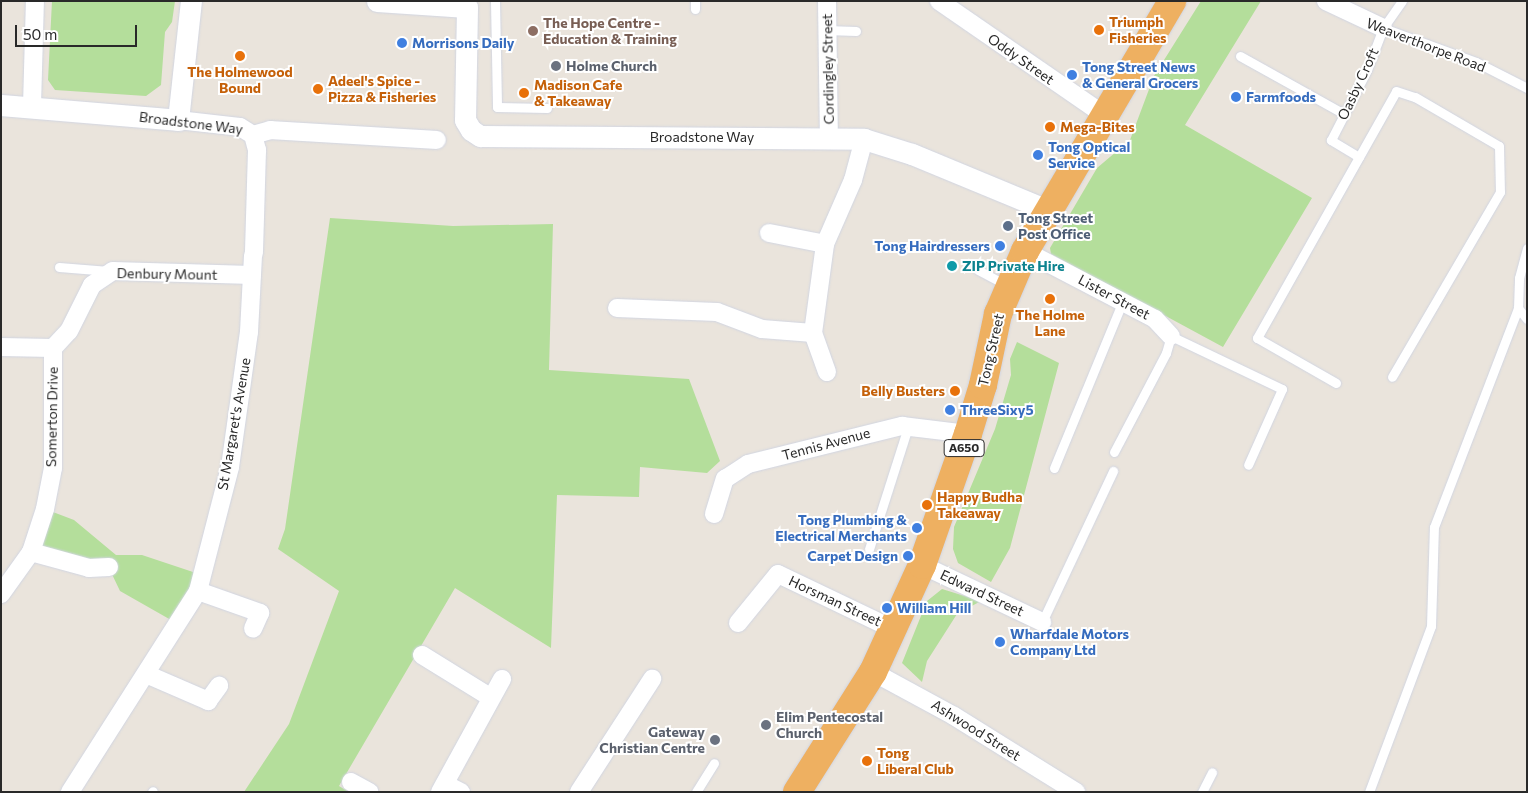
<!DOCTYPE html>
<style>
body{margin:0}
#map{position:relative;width:1528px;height:793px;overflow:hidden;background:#eae4dc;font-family:Commissioner,sans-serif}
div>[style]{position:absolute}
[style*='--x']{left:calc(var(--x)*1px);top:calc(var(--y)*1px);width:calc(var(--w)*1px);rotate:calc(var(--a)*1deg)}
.green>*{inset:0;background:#b4de9b}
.roads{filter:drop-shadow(0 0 1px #d1d5e1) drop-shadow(0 0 1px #d1d5e1)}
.service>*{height:9px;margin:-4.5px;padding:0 4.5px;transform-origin:4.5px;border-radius:4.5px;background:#fff}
.minor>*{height:18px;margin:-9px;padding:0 9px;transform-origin:9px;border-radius:9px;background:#fff}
.tertiary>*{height:21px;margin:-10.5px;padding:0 10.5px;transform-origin:10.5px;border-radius:10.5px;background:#fff}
.trunk>*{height:28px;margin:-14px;padding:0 14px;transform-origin:14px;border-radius:14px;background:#eeb061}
.dots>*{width:14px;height:14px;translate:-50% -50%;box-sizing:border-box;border:2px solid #fff;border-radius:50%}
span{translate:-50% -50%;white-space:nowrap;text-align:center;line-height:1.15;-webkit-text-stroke:4px #fff;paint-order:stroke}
.shield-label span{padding:1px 4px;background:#fff;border:1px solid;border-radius:4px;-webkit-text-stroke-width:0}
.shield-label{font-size:12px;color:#292929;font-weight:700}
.food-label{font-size:14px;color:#c56008;font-weight:700}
.left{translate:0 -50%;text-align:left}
.right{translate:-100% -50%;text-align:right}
.education-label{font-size:14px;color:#785e54;font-weight:700}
.shop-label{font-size:14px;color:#366cbe;font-weight:700}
.street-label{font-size:14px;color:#292929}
.worship-label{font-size:14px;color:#5b616d;font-weight:700}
.service-label{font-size:14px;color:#4e5e75;font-weight:700}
.culture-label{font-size:14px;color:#0d838f;font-weight:700}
.frame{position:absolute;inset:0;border:2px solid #292929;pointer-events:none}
.scale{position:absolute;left:15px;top:25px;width:122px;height:22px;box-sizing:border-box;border:2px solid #292929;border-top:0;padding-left:6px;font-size:15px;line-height:18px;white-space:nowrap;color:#292929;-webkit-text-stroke:4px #fff;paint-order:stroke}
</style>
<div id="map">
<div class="green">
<div style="clip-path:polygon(52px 1px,175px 1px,172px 22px,165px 32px,161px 85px,146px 96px,55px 90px,48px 80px)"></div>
<div style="clip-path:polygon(1201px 1px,1261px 1px,1185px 125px,1312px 198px,1223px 347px,1051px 254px,1050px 248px,1097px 168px,1130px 140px,1154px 76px)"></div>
<div style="clip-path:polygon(330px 218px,453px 226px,553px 224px,549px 370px,689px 379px,720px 461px,707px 473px,640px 467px,639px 497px,557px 495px,551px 648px,455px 588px,339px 786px,349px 792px,244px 792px,289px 724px,339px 591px,278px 549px,285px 529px)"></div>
<div style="clip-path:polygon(1017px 342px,1059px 363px,1010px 548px,991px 582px,958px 563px,953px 549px,954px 527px,995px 429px,1011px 375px,1010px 359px)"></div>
<div style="clip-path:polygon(45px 509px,74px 520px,116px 555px,142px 555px,202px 575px,178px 624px,120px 591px,109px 568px,31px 552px)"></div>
<div style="clip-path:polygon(942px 589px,981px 601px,957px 614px,927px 661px,922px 682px,902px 663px,927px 601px)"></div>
</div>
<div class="roads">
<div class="service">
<div style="--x:495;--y:1;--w:106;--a:88.9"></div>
<div style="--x:497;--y:107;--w:50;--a:1.1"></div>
<div style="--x:695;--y:1;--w:8;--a:90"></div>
<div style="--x:1383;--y:28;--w:99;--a:20.1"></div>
<div style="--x:1476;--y:62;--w:57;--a:27"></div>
<div style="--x:826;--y:30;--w:30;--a:2"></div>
<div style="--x:1240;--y:56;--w:119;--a:29.1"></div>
<div style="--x:1359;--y:157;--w:33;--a:-149"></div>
<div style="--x:1331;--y:140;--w:79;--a:-62.8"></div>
<div style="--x:1367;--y:70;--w:45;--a:-69.1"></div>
<div style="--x:1383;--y:28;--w:33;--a:-55"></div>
<div style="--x:59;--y:267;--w:50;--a:4.6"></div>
<div style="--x:978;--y:270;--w:32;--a:28"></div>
<div style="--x:1518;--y:308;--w:14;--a:51"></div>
<div style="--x:1336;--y:383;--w:91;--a:-150.3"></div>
<div style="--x:1257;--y:338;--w:283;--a:-60.6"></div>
<div style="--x:1396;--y:91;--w:20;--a:18"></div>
<div style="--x:1415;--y:97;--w:97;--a:30.3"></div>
<div style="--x:1499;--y:146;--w:46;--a:88.8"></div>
<div style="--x:1500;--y:192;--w:214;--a:120.3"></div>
<div style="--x:1114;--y:452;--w:112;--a:-62.3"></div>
<div style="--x:1166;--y:353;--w:18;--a:-74"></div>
<div style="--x:1171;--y:336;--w:123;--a:25.5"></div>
<div style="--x:1282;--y:389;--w:83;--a:114.1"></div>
<div style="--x:1054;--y:468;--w:181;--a:-67.6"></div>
<div style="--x:869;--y:549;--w:128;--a:-72.3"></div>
<div style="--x:1042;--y:622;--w:167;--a:-64.8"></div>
<div style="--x:152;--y:792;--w:1;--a:-45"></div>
<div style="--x:696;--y:792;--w:34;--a:-58"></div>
<div style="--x:1202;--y:792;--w:22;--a:-63"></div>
<div style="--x:1369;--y:792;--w:177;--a:-69.5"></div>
<div style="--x:1431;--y:626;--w:99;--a:-88.3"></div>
<div style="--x:1434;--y:527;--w:235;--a:-69"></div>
<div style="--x:1518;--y:308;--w:30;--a:-88"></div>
<div style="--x:1519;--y:278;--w:31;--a:-75"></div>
</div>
<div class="minor">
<div style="--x:827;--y:1;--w:136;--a:89.2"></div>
<div style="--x:939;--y:1;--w:201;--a:34.6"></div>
<div style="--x:1326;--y:1;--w:63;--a:25.3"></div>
<div style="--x:32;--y:106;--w:105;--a:-88.4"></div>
<div style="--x:178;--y:120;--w:62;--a:6.4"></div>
<div style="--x:240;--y:127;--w:15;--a:32"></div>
<div style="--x:253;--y:135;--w:16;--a:75"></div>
<div style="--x:257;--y:150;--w:103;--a:91.7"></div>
<div style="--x:253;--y:135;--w:18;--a:-16"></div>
<div style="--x:270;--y:130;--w:167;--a:3.4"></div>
<div style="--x:769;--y:233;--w:57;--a:11.1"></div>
<div style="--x:1025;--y:251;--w:147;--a:27.6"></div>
<div style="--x:1155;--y:319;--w:23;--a:47"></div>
<div style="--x:617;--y:308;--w:100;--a:2.3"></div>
<div style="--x:717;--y:312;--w:48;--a:20.7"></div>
<div style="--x:762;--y:329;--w:51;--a:4.5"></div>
<div style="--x:1;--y:347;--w:52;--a:1.1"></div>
<div style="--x:53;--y:348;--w:23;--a:-47"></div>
<div style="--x:69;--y:331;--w:51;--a:-63.4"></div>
<div style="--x:92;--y:285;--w:25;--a:-34"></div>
<div style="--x:113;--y:271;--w:139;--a:1.6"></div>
<div style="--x:827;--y:372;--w:41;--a:-109.7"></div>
<div style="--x:813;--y:333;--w:90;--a:-82.3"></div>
<div style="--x:825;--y:244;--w:70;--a:-66.4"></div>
<div style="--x:853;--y:180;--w:42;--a:-75"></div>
<div style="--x:714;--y:514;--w:37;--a:-73"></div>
<div style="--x:725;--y:479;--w:27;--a:-33"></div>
<div style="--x:748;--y:464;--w:159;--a:-13.9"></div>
<div style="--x:902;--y:426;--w:66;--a:6.9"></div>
<div style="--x:31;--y:552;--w:60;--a:15.4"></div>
<div style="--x:89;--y:568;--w:20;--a:-3"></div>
<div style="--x:922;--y:565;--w:133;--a:25.4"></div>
<div style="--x:198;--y:591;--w:66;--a:19.5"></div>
<div style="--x:260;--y:613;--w:17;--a:114"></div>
<div style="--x:1;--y:594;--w:52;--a:-54.5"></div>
<div style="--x:31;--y:552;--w:45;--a:-72"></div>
<div style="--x:45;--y:509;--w:42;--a:-79"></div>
<div style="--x:53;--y:468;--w:120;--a:-90"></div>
<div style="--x:738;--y:623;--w:63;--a:-50.8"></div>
<div style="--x:778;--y:574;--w:130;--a:25.6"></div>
<div style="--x:422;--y:655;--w:80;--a:31.7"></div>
<div style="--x:873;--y:672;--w:92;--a:28.5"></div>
<div style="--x:954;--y:716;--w:144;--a:31.9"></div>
<div style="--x:146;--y:674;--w:68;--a:23.5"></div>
<div style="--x:208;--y:701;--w:19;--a:-54"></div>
<div style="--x:351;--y:782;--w:21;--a:29"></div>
<div style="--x:445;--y:784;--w:18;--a:27"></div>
<div style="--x:70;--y:792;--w:238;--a:-57.5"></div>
<div style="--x:198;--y:591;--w:128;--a:-75.5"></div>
<div style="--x:230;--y:467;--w:136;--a:-82"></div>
<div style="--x:249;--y:332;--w:77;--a:-87"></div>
<div style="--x:440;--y:792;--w:129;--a:-61.2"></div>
<div style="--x:579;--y:792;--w:135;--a:-57.1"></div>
</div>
<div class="tertiary">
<div style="--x:377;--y:1;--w:90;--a:3.8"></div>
<div style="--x:467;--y:7;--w:113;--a:91"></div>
<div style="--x:465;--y:120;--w:12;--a:59"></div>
<div style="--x:471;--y:130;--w:11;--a:34"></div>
<div style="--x:480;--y:136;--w:384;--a:0.4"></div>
<div style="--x:864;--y:139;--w:50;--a:17.4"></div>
<div style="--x:912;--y:154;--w:146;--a:22.5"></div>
<div style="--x:1;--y:105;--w:178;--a:4.8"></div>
<div style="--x:178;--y:120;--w:120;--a:-83.8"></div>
</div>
<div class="trunk">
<div style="--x:797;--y:792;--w:142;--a:-57.7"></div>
<div style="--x:873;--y:672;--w:118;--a:-65.4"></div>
<div style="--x:922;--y:565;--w:139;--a:-70.7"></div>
<div style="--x:968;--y:434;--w:51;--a:-73"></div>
<div style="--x:983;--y:385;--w:73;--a:-78.1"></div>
<div style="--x:998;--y:314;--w:69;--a:-66.8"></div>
<div style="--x:1025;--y:251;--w:290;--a:-59.5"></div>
</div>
</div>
<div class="dots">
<div style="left:1099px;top:30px;background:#e8710a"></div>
<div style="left:533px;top:31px;background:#8d6e63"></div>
<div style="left:402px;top:43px;background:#3f7fe0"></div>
<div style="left:240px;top:56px;background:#e8710a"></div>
<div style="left:556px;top:66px;background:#6b7280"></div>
<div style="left:1072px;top:75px;background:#3f7fe0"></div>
<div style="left:318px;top:89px;background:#e8710a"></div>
<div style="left:524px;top:93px;background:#e8710a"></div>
<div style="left:1236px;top:97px;background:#3f7fe0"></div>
<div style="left:1050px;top:127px;background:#e8710a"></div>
<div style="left:1038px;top:155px;background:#3f7fe0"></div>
<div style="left:1008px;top:226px;background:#5c6f8a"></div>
<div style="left:1000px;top:246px;background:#3f7fe0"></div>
<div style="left:952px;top:266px;background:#0f9aa8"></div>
<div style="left:1050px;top:299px;background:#e8710a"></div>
<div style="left:955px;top:391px;background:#e8710a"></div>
<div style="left:950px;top:410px;background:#3f7fe0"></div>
<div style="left:927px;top:505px;background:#e8710a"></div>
<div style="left:917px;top:528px;background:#3f7fe0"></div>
<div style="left:908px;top:556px;background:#3f7fe0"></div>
<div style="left:887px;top:608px;background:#3f7fe0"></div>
<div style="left:1000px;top:642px;background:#3f7fe0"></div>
<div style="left:766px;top:725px;background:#6b7280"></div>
<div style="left:715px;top:740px;background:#6b7280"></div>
<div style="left:867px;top:761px;background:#e8710a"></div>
</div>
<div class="shield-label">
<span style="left:964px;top:448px">A650</span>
</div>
<div class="food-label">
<span class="left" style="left:1109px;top:30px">Triumph<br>Fisheries</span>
<span style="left:240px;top:80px">The Holmewood<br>Bound</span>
<span class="left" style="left:328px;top:89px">Adeel's Spice -<br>Pizza &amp; Fisheries</span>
<span class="left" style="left:534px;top:93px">Madison Cafe<br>&amp; Takeaway</span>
<span class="left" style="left:1060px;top:127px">Mega-Bites</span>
<span style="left:1050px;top:323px">The Holme<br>Lane</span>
<span class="right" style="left:945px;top:391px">Belly Busters</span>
<span class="left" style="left:937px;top:505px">Happy Budha<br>Takeaway</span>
<span class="left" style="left:877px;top:761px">Tong<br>Liberal Club</span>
</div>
<div class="education-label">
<span class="left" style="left:543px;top:31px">The Hope Centre -<br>Education &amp; Training</span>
</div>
<div class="shop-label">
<span class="left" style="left:412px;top:43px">Morrisons Daily</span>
<span class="left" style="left:1082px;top:75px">Tong Street News<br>&amp; General Grocers</span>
<span class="left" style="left:1246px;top:97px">Farmfoods</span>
<span class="left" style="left:1048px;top:155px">Tong Optical<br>Service</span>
<span class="right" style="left:990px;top:246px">Tong Hairdressers</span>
<span class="left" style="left:960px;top:410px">ThreeSixy5</span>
<span class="right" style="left:907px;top:528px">Tong Plumbing &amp;<br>Electrical Merchants</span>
<span class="right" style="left:898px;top:556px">Carpet Design</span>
<span class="left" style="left:897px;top:608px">William Hill</span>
<span class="left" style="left:1010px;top:642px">Wharfdale Motors<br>Company Ltd</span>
</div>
<div class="street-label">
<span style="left:1426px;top:45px;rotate:21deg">Weaverthorpe Road</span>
<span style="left:1021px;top:59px;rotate:35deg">Oddy Street</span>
<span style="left:828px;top:69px;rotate:-91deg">Cordingley Street</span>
<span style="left:1358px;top:84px;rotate:-65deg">Oasby Croft</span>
<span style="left:191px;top:123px;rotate:7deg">Broadstone Way</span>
<span style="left:702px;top:137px">Broadstone Way</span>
<span style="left:167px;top:274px;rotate:1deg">Denbury Mount</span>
<span style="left:1114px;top:297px;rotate:28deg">Lister Street</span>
<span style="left:991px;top:350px;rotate:-77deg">Tong Street</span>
<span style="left:52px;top:417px;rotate:-89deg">Somerton Drive</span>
<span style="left:234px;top:424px;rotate:-80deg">St Margaret's Avenue</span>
<span style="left:826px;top:444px;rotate:-15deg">Tennis Avenue</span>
<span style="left:982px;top:593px;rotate:25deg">Edward Street</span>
<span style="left:835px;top:601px;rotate:25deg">Horsman Street</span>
<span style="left:976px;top:730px;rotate:32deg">Ashwood Street</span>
</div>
<div class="worship-label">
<span class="left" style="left:566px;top:66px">Holme Church</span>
<span class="left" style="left:776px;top:725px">Elim Pentecostal<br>Church</span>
<span class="right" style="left:705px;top:740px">Gateway<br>Christian Centre</span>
</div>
<div class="service-label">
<span class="left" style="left:1018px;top:226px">Tong Street<br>Post Office</span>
</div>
<div class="culture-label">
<span class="left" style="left:962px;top:266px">ZIP Private Hire</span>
</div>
<div class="frame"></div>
<div class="scale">50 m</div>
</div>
